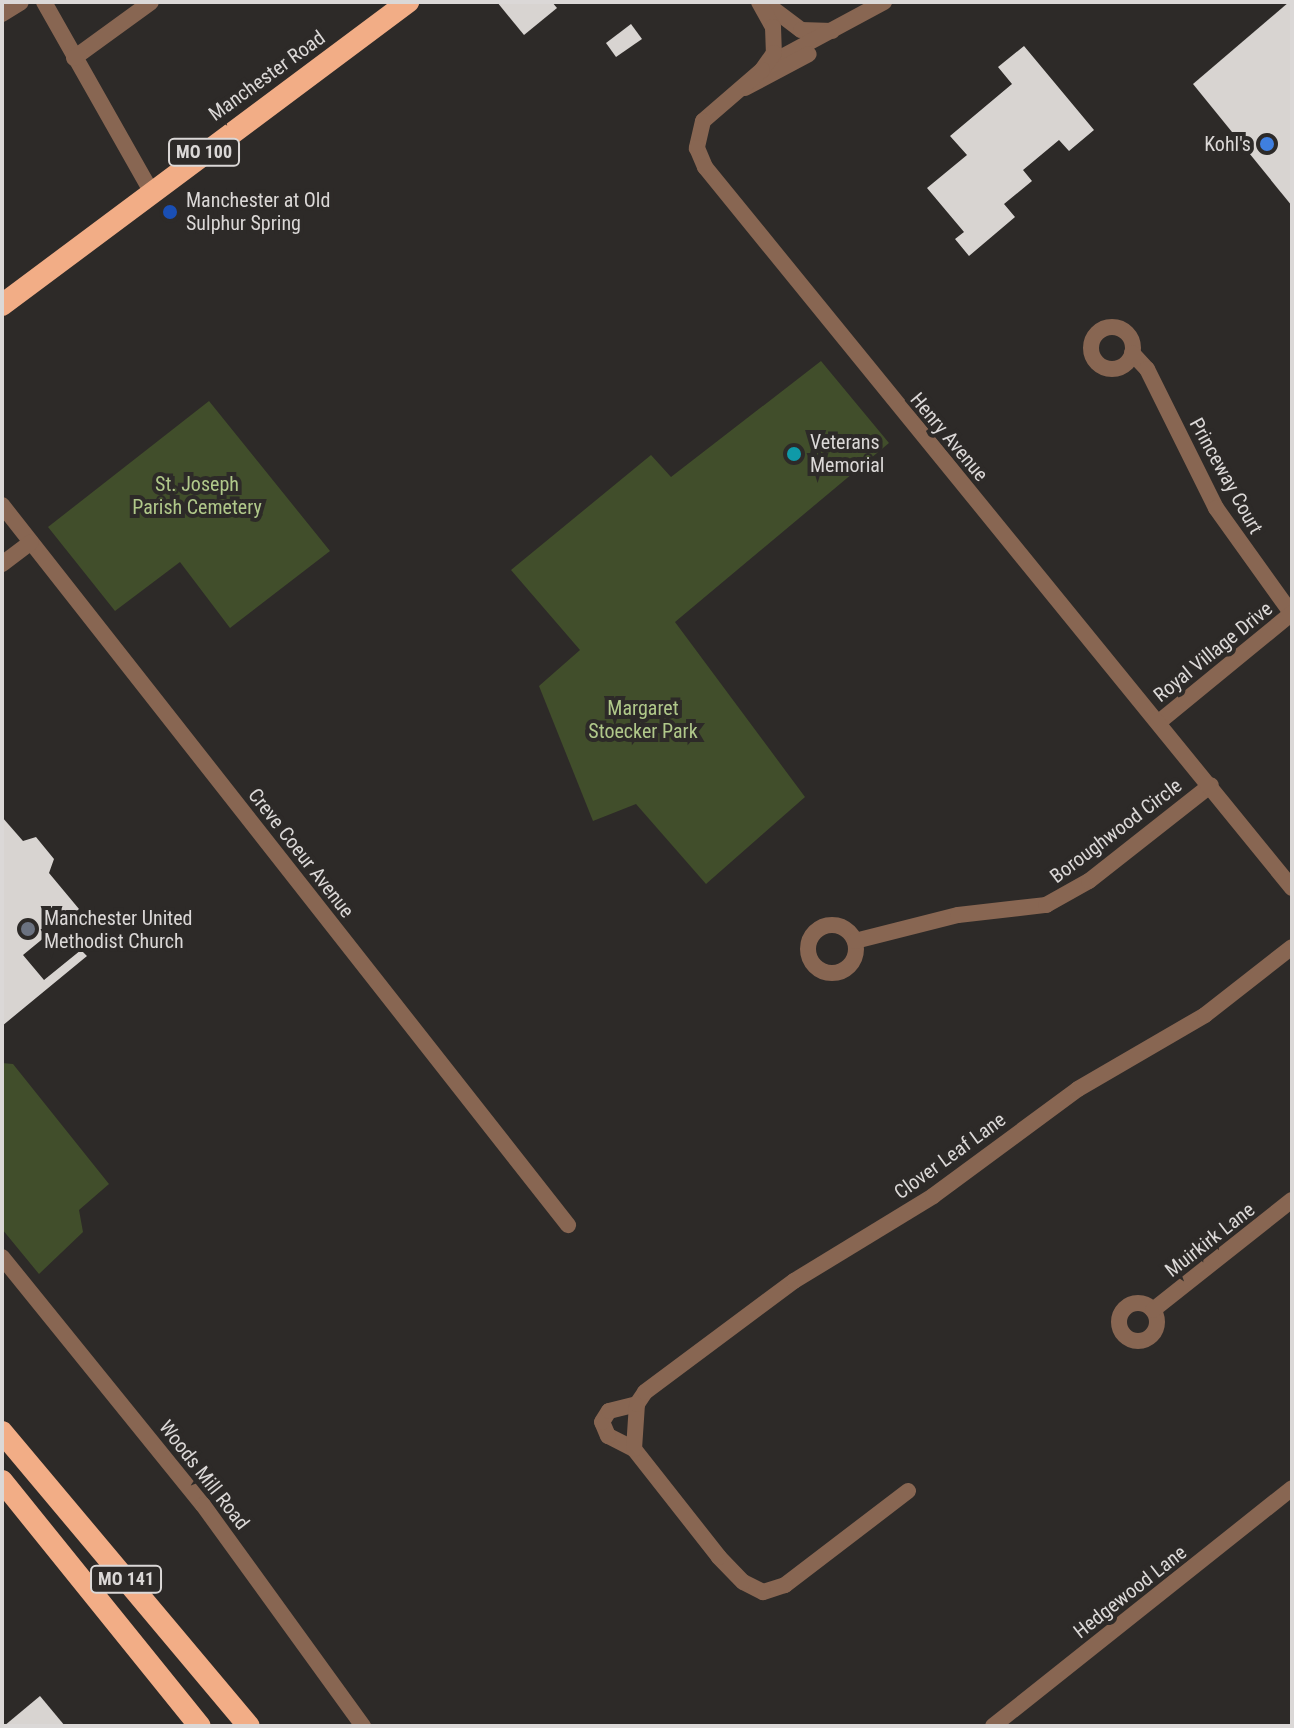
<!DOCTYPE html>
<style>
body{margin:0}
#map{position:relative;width:1294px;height:1728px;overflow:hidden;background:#2d2a28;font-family:"Roboto Condensed",sans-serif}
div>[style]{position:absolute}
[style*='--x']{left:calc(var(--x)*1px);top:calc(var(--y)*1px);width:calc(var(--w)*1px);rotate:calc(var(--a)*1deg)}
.green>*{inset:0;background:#414e2b}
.building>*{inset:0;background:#d8d4d1}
.minor>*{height:16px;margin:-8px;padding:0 8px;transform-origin:8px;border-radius:8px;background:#886652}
.minor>.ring{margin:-8px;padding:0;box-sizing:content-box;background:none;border:16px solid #886652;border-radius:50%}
.tertiary>*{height:16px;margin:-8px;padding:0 8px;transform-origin:8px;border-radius:8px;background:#886652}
.trunk>*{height:22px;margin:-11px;padding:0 11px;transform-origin:11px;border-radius:11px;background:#f2ad86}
.dots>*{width:22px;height:22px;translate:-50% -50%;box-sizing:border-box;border:4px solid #2d2a28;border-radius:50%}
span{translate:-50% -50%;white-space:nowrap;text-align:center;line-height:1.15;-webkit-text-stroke:8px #2d2a28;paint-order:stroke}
.shield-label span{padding:2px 6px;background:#2d2a28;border:2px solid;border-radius:6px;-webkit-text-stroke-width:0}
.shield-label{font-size:18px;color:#dbd8d7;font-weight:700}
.street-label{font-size:20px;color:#dbd8d7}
.poi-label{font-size:20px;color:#dbd8d7}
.right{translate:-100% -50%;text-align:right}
.left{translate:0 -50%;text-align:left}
.park-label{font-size:20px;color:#b0c88a}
.frame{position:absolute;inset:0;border:4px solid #dbd8d7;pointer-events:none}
</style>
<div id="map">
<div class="green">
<div style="clip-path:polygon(821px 361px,889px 443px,675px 622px,805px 797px,706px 884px,636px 804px,593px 821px,539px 686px,580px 650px,511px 570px,651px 455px,671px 477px)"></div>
<div style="clip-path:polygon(209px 401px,330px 551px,230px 628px,180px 562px,115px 611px,48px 527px)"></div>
<div style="clip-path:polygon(2px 1063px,13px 1064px,109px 1184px,79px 1210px,83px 1232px,39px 1274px,2px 1229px)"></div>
</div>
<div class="building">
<div style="clip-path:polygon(497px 2px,552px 2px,557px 8px,524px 35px)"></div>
<div style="clip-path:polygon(1289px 2px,1292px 2px,1292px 206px,1193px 84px)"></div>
<div style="clip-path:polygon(631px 24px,642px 39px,616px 57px,606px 43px)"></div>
<div style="clip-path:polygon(1024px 46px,1094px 130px,1069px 151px,1059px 140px,1023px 170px,1032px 181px,1004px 204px,1015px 217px,969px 256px,955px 239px,964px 232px,927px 188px,967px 155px,950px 136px,1012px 84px,998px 67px)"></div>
<div style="clip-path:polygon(2px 817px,23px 841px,36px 837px,54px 859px,49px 873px,79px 909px,23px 955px,44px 980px,81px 950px,87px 956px,2px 1026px)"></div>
<div style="clip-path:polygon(40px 1696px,65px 1726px,4px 1726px)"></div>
</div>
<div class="minor">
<div style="--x:44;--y:2;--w:217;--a:60.5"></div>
<div style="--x:764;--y:2;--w:46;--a:37.1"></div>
<div style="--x:801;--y:30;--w:31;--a:2"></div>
<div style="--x:2;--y:14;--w:22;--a:-32"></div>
<div style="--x:74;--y:58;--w:95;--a:-36"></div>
<div style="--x:767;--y:65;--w:133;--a:-28.3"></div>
<div style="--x:745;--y:88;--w:72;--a:-28"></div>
<div class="ring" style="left:1091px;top:327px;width:26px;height:26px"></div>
<div style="--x:1132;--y:353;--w:22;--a:47"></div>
<div style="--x:1147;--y:369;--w:155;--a:63.6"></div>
<div style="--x:1216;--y:508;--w:130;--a:54.4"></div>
<div style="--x:2;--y:505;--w:916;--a:51.83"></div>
<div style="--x:2;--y:564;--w:36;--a:-37"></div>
<div style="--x:1159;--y:722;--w:172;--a:-39.3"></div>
<div class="ring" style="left:808px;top:925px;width:32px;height:32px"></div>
<div style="--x:855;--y:941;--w:106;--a:-14.2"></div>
<div style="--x:958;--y:915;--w:89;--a:-6.5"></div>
<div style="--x:1046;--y:905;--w:49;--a:-29.2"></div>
<div style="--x:1089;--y:881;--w:155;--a:-38.2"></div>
<div style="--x:2;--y:1257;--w:319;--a:51"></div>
<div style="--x:203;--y:1505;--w:273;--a:54.1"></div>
<div class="ring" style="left:1119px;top:1303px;width:22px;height:22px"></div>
<div style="--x:1153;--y:1310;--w:177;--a:-38.4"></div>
<div style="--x:634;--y:1449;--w:29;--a:-153"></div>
<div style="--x:608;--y:1436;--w:15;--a:-113"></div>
<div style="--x:602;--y:1422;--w:13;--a:-58"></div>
<div style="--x:609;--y:1411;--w:29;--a:-14"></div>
<div style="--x:908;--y:1491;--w:155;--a:142.6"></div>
<div style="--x:785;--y:1585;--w:23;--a:162"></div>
<div style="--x:763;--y:1592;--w:22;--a:-153"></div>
<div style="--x:743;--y:1582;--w:35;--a:-134"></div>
<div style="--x:719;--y:1557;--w:137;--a:-128.2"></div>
<div style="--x:634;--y:1449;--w:45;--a:-86.2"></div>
<div style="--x:637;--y:1404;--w:14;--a:-56"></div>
<div style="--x:645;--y:1392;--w:186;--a:-36.7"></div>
<div style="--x:794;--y:1281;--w:163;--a:-31.4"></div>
<div style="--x:933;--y:1196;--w:180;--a:-36.4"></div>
<div style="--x:1078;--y:1089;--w:147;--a:-30.2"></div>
<div style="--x:1205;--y:1015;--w:110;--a:-38"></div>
<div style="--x:993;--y:1726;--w:382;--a:-38.5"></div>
</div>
<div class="tertiary">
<div style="--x:759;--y:2;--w:29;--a:61"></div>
<div style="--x:773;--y:27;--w:26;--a:88"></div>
<div style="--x:774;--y:53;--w:21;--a:125"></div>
<div style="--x:762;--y:70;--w:78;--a:139.2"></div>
<div style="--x:703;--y:121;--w:28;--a:103"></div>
<div style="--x:697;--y:148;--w:21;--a:67"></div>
<div style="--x:705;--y:167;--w:930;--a:50.85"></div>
</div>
<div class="trunk">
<div style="--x:2;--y:305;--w:507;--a:-36.73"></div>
<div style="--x:2;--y:1432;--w:384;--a:50"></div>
<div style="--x:2;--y:1481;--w:315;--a:51.1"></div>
</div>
<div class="dots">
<div style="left:1267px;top:144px;background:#3f7fe0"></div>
<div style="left:170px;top:212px;background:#1a4fb4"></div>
<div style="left:794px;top:454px;background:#0f9aa8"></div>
<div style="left:28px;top:929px;background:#6b7280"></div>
</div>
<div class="shield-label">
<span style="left:204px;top:152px">MO 100</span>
<span style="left:126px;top:1579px">MO 141</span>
</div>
<div class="street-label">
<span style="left:267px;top:76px;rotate:-36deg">Manchester Road</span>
<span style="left:949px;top:437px;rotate:50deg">Henry Avenue</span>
<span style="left:1226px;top:476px;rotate:61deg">Princeway Court</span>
<span style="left:1213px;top:652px;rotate:-39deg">Royal Village Drive</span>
<span style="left:1116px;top:831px;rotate:-37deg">Boroughwood Circle</span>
<span style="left:301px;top:853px;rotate:52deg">Creve Coeur Avenue</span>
<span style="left:950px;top:1156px;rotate:-36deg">Clover Leaf Lane</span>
<span style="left:1210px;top:1240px;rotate:-38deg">Muirkirk Lane</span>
<span style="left:204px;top:1475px;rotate:52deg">Woods Mill Road</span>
<span style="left:1130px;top:1592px;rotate:-38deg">Hedgewood Lane</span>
</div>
<div class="poi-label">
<span class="right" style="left:1251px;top:144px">Kohl's</span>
<span class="left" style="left:186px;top:212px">Manchester at Old<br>Sulphur Spring</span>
<span class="left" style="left:810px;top:454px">Veterans<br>Memorial</span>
<span class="left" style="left:44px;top:930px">Manchester United<br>Methodist Church</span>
</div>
<div class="park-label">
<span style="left:197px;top:496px">St. Joseph<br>Parish Cemetery</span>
<span style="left:643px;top:720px">Margaret<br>Stoecker Park</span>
</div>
<div class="frame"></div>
</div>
